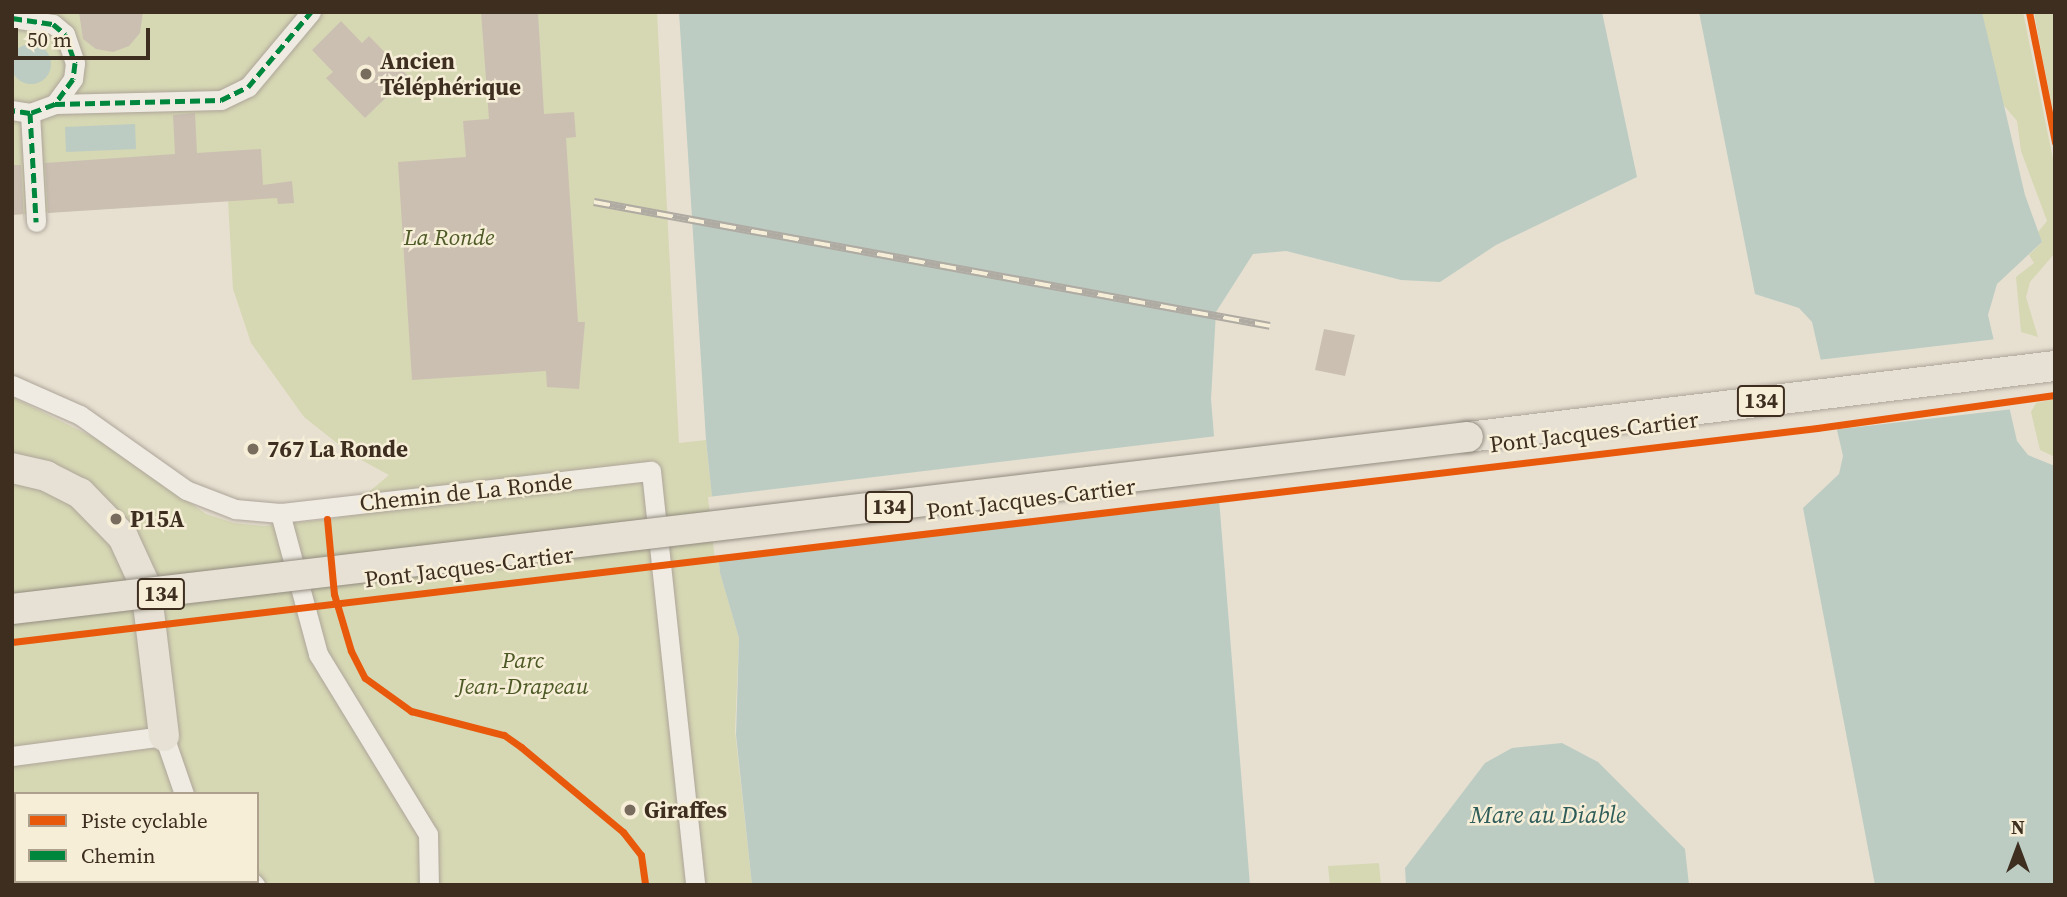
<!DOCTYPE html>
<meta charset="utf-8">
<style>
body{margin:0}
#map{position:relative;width:2067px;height:897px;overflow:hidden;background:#e7e0d1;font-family:"Source Serif 4",serif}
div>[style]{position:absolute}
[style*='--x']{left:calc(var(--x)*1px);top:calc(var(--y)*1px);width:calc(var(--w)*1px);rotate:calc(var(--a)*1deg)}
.green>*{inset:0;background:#d6d7b3}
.water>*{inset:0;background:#bcccc2}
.round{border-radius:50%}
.pier>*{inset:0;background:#e7e0d1}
.building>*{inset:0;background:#cbbfb2}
.roads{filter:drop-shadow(0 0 2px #ada599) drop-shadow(0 0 2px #ada599)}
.street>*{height:19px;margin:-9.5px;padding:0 9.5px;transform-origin:9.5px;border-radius:9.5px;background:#efebe3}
.primary>*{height:30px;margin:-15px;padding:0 15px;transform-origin:15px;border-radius:15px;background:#e6e1d4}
.rail>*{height:8px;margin-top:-4px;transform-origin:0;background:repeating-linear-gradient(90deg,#f7eed8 0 16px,#afaaa2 0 32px);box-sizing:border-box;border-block:2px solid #afaaa2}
.bridges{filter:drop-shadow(0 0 2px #928b80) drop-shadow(0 0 2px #928b80)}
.primary-bridge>*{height:30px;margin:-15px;padding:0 15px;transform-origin:15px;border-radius:15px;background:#e6e1d4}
.quiet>*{height:5px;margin-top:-2.5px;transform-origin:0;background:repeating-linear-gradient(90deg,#00873e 0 10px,transparent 0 15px)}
.cycleway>*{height:7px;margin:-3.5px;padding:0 3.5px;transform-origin:3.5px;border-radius:3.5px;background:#e8590c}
.dots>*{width:19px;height:19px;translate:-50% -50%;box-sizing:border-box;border:4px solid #f7eed8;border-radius:50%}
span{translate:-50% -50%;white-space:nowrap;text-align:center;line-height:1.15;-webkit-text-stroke:5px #f7eed8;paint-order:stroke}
.shield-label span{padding:2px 5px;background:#f7eed8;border:2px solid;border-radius:5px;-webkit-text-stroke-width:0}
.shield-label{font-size:21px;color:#3d2e20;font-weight:700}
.poi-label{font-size:23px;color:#3d2e20;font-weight:700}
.left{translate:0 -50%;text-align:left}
.park-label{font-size:23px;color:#4d5a26;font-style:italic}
.street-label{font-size:23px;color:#3d2e20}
.water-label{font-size:24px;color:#2f5d5a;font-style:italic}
.frame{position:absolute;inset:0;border:14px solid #3d2e20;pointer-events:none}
.legend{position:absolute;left:14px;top:792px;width:245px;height:91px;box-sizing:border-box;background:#f7eed8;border:2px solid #ada18e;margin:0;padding:9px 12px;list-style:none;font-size:21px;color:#3d2e20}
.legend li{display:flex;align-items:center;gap:14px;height:35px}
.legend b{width:35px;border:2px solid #ada18e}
.north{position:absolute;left:1983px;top:813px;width:70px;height:70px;-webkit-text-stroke:5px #f7eed8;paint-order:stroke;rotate:0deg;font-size:19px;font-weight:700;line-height:28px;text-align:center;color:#3d2e20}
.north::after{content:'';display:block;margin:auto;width:24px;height:32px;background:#3d2e20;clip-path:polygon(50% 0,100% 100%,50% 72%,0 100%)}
.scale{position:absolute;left:14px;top:28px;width:136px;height:32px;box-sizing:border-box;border:4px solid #3d2e20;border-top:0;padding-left:9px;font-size:21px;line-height:24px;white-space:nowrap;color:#3d2e20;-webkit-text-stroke:5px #f7eed8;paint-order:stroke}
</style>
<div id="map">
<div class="green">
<div style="clip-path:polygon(evenodd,12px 12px,657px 12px,679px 443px,706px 440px,720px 573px,739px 638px,735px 731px,752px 885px,12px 885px,12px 397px,103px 442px,206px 514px,234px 523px,265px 526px,338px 518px,389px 475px,352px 455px,304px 417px,251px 343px,233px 289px,228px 201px,12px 215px,12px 12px,16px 794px,257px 794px,257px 881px,16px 881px,16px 794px)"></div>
<div style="clip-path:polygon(1982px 12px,2023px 12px,2055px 169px,2055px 253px,2030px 282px,2026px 297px,2038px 337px,2021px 332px,2016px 277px,2034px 263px,2029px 255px,2042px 242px,2038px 232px,2047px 221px,2021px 151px,2017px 121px,2001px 102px)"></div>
<div style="clip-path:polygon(2034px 12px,2055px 12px,2055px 119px,2043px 61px)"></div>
<div style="clip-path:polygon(2055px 399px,2055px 457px,2040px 450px,2031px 412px,2036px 403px)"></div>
<div style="clip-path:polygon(1379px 863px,1381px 885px,1330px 885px,1328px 866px)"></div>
</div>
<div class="water">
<div style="clip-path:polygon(679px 12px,1602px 12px,1637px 177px,1496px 245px,1440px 282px,1401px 280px,1286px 251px,1253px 254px,1216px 312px,1211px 399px,1250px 885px,752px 885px,736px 735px,739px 638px,720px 573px,706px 440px)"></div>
<div style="clip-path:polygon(1699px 12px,1982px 12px,2025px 195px,2042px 242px,1997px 284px,1988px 315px,2017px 441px,2028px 455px,2055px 466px,2055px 885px,1875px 885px,1803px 508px,1839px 474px,1843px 456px,1812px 322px,1799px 308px,1755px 294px)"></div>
<div class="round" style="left:11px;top:44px;width:40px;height:40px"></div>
<div style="clip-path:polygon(135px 124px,136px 149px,66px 152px,65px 127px)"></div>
<div style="clip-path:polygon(1562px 743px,1598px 762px,1685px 849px,1689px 885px,1406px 885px,1405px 868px,1485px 763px,1512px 748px)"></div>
</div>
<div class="pier">
<div style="clip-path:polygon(1997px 339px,2013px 409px,1832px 430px,1818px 360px)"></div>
<div style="clip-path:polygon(1217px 436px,1222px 500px,715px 561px,708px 497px)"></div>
</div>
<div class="building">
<div style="clip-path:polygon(79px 12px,143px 12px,140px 33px,129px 46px,113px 52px,96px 49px,83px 39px)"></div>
<div style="clip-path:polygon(481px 12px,538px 13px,544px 114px,574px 112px,576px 137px,566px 138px,578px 322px,585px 322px,579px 389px,547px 387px,546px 371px,412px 380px,398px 162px,466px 157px,463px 121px,489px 119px)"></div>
<div style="clip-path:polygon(341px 21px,362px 43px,369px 36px,408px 76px,365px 118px,326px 78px,333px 72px,312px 50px)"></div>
<div style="clip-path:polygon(195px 113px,197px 153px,261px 149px,263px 185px,292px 181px,294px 203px,278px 204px,277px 198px,48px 213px,45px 163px,175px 154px,173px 115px)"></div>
<div style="clip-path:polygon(12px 165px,21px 165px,24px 222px,23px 214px,12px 215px)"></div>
<div style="clip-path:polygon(1324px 329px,1355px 335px,1345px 376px,1315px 370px)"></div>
</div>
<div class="roads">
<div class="street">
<div style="--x:12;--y:18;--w:41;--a:8.3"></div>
<div style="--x:53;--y:24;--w:16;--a:40"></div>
<div style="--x:65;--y:34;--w:31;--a:71"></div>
<div style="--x:75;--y:63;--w:16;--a:97"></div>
<div style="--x:73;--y:79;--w:31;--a:126"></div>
<div style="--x:55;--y:104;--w:27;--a:160"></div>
<div style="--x:30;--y:113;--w:18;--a:-171"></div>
<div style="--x:55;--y:104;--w:166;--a:-1.4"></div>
<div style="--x:221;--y:100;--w:30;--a:-26"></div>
<div style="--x:248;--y:87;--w:98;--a:-50"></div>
<div style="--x:30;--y:113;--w:109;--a:86.8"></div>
<div style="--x:12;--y:385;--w:74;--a:23.8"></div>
<div style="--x:80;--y:415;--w:130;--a:35.3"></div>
<div style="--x:186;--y:490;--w:53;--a:21.2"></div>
<div style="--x:235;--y:509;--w:45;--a:5.1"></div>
<div style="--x:280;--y:513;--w:373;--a:-6.5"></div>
<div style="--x:651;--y:471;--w:416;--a:83.9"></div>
<div style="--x:280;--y:513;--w:146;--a:74.9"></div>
<div style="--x:318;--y:654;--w:211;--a:58.6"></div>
<div style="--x:428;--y:834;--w:51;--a:88.9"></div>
<div style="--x:12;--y:756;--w:153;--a:-7.5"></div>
<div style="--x:164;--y:736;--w:61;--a:71"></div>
<div style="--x:251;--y:881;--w:6;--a:45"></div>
<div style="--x:229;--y:885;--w:4;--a:-76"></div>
</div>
<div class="primary">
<div style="--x:1468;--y:437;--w:591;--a:-6.9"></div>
<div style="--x:12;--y:468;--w:35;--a:13"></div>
<div style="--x:46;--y:476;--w:38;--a:27"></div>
<div style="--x:80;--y:493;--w:62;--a:45.7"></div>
<div style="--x:123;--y:537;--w:55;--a:65.3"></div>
<div style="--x:146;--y:587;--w:150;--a:83.1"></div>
</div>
</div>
<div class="rail">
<div style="--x:594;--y:202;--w:687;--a:10.39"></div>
</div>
<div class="bridges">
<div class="primary-bridge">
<div style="--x:12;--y:609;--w:1466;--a:-6.74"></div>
</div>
</div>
<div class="quiet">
<div style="--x:12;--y:18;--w:41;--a:8.3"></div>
<div style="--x:53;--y:24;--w:16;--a:40"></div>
<div style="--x:65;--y:34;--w:31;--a:71"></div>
<div style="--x:75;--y:63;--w:16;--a:97"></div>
<div style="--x:73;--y:79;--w:31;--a:126"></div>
<div style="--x:55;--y:104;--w:27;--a:160"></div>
<div style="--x:30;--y:113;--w:18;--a:-171"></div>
<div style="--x:55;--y:104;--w:166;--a:-1.4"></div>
<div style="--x:221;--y:100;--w:30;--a:-26"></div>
<div style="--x:248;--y:87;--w:98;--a:-50"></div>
<div style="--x:30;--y:113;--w:109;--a:86.8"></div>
</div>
<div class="cycleway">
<div style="--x:2029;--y:12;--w:133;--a:78.7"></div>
<div style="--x:327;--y:519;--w:75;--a:84.7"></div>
<div style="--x:334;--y:594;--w:59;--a:73.4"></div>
<div style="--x:351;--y:651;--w:30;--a:63"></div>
<div style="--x:365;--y:678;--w:57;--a:35.7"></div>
<div style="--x:411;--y:711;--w:96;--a:14.5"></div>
<div style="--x:504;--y:735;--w:21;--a:35"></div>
<div style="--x:521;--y:747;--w:133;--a:39.8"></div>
<div style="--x:623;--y:832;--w:29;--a:52"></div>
<div style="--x:641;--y:855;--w:30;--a:82"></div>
<div style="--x:12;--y:642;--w:1818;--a:-6.76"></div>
<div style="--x:1817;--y:428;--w:240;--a:-7.9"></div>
</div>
<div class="dots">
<div style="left:366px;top:74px;background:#786c5e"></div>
<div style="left:253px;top:449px;background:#786c5e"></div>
<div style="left:116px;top:519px;background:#786c5e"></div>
<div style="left:630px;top:810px;background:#786c5e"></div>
</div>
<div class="shield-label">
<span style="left:1761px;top:401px">134</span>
<span style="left:889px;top:507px">134</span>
<span style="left:161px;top:594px">134</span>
</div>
<div class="poi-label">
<span class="left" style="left:380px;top:74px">Ancien<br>Téléphérique</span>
<span class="left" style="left:267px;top:449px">767 La Ronde</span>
<span class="left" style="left:130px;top:519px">P15A</span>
<span class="left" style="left:644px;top:810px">Giraffes</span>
</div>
<div class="park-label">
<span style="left:449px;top:237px">La Ronde</span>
<span style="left:523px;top:673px">Parc<br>Jean-Drapeau</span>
</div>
<div class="street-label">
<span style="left:1594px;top:432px;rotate:-7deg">Pont Jacques-Cartier</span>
<span style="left:466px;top:492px;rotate:-6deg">Chemin de La Ronde</span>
<span style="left:1031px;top:499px;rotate:-7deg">Pont Jacques-Cartier</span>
<span style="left:469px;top:567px;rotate:-7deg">Pont Jacques-Cartier</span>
</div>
<div class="water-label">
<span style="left:1548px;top:815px">Mare au Diable</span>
</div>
<div class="frame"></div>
<ul class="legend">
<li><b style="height:9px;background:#e8590c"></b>Piste cyclable</li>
<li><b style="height:9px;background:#00873e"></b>Chemin</li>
</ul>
<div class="north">N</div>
<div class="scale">50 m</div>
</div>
